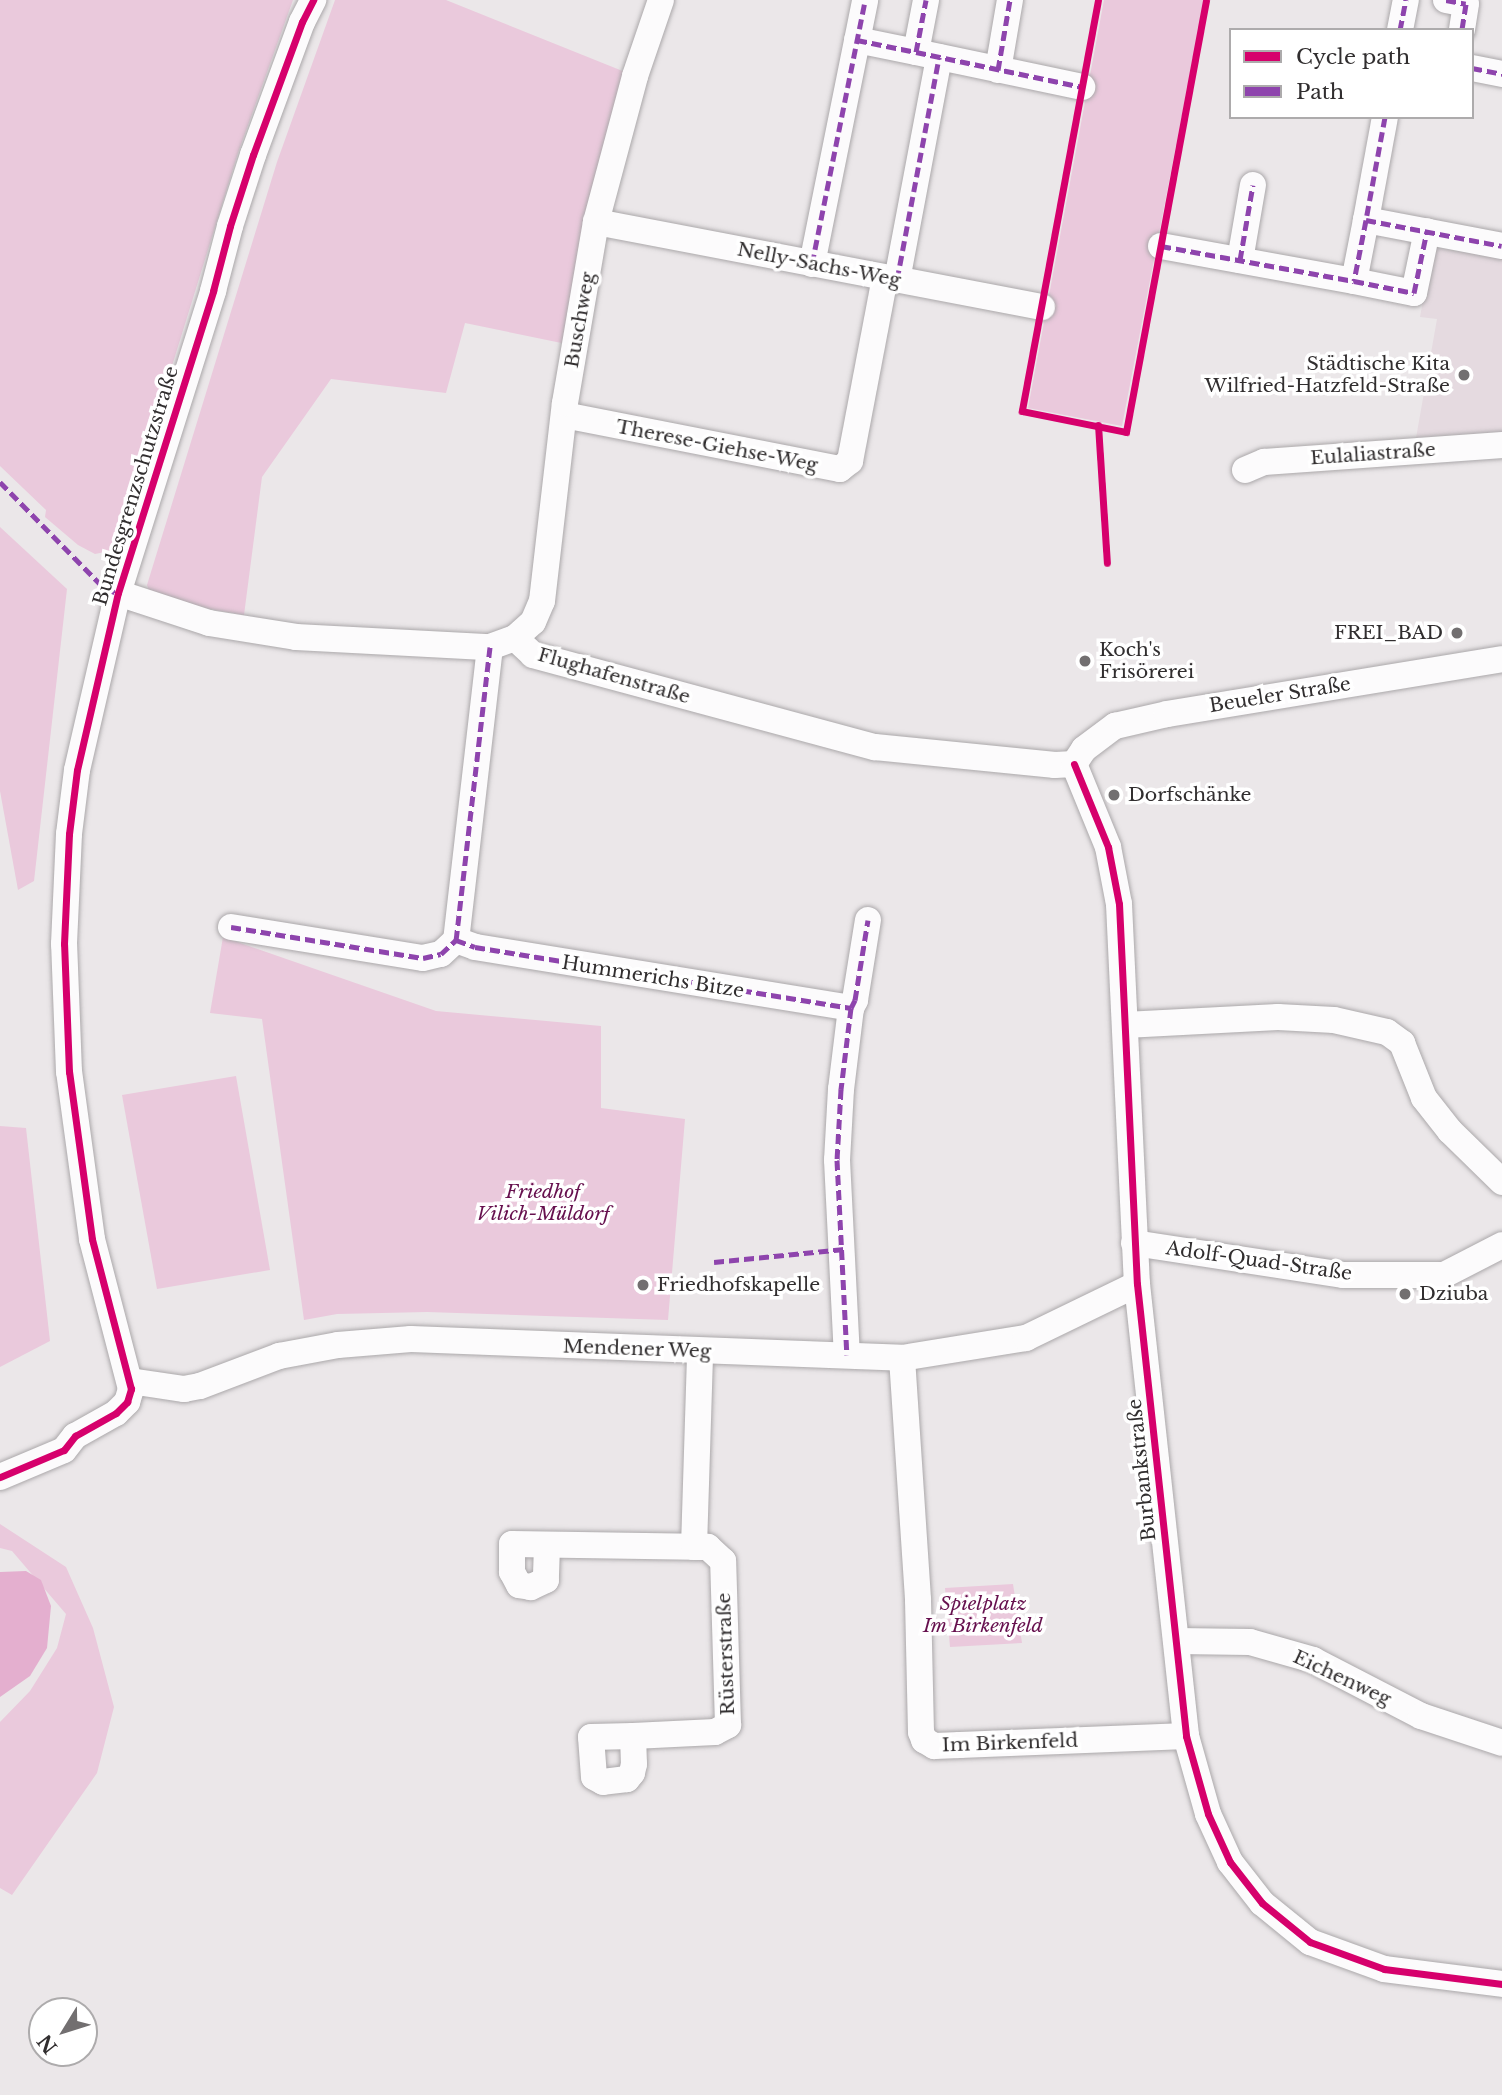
<!DOCTYPE html>
<meta charset="utf-8">
<style>
body{margin:0}
#map{position:relative;width:1502px;height:2095px;overflow:hidden;background:#ebe7e9;font-family:"Libre Baskerville",serif}
div>[style]{position:absolute}
[style*='--x']{left:calc(var(--x)*1px);top:calc(var(--y)*1px);width:calc(var(--w)*1px);rotate:calc(var(--a)*1deg)}
.built>*{inset:0;background:#e5dae0}
.green>*{inset:0;background:#eac9dc}
.water>*{inset:0;background:#e4afcf}
.roads{filter:drop-shadow(0 0 2px #aba8aa) drop-shadow(0 0 2px #aba8aa)}
.minor>*{height:26px;margin:-13px;padding:0 13px;transform-origin:13px;border-radius:13px;background:#fcfbfc}
.quiet>*{height:5px;margin-top:-2.5px;transform-origin:0;background:repeating-linear-gradient(90deg,#8e44ad 0 10px,transparent 0 15px)}
.cycleway>*{height:7px;margin:-3.5px;padding:0 3.5px;transform-origin:3.5px;border-radius:3.5px;background:#d6006c}
.dots>*{width:19px;height:19px;translate:-50% -50%;box-sizing:border-box;border:4px solid #fff;border-radius:50%}
span{translate:-50% -50%;white-space:nowrap;text-align:center;line-height:1.15;-webkit-text-stroke:7px #fff;paint-order:stroke}
.street-label{font-size:19px;color:#312e2f}
.poi-label{font-size:19px;color:#312e2f}
.right{translate:-100% -50%;text-align:right}
.left{translate:0 -50%;text-align:left}
.park-label{font-size:19px;color:#66104e;font-style:italic}
.legend{position:absolute;left:1229px;top:28px;width:245px;height:91px;box-sizing:border-box;background:#fff;border:2px solid #adabac;margin:0;padding:9px 12px;list-style:none;font-size:21px;color:#312e2f}
.legend li{display:flex;align-items:center;gap:14px;height:35px}
.legend b{width:35px;border:2px solid #adabac}
.north{position:absolute;left:28px;top:1997px;width:70px;height:70px;box-sizing:border-box;background:#fff;border:2px solid #adabac;border-radius:50%;rotate:232deg;font-size:19px;font-weight:700;line-height:28px;text-align:center;color:#312e2f}
.north::after{content:'';display:block;margin:auto;width:24px;height:32px;background:#726f70;clip-path:polygon(50% 0,100% 100%,50% 72%,0 100%)}
</style>
<div id="map">
<div class="built">
<div style="clip-path:polygon(1433px 247px,1502px 258px,1502px 432px,1416px 438px,1437px 319px,1420px 317px)"></div>
</div>
<div class="green">
<div style="clip-path:polygon(0 0,293px 0,238px 153px,118px 540px,110px 551px,95px 554px,78px 545px,45px 517px,46px 510px,0 466px)"></div>
<div style="clip-path:polygon(335px 0,446px 0,635px 76px,576px 346px,465px 323px,446px 393px,331px 379px,262px 477px,244px 615px,152px 599px,147px 585px,277px 162px)"></div>
<div style="clip-path:polygon(1104px 0,1204px 0,1122px 426px,1028px 408px)"></div>
<div style="clip-path:polygon(0 527px,67px 589px,34px 881px,18px 890px,0 791px)"></div>
<div style="clip-path:polygon(223px 937px,436px 1011px,601px 1026px,601px 1108px,685px 1119px,668px 1320px,427px 1312px,337px 1314px,304px 1320px,262px 1019px,210px 1013px)"></div>
<div style="clip-path:polygon(236px 1076px,270px 1270px,157px 1289px,122px 1095px)"></div>
<div style="clip-path:polygon(0 1126px,26px 1128px,50px 1341px,0 1367px)"></div>
<div style="clip-path:polygon(0 1524px,66px 1567px,93px 1628px,114px 1707px,97px 1773px,12px 1895px,0 1888px,0 1722px,30px 1691px,57px 1648px,66px 1614px,12px 1551px,0 1548px)"></div>
<div style="clip-path:polygon(1013px 1584px,1022px 1643px,950px 1647px,945px 1588px)"></div>
</div>
<div class="water">
<div style="clip-path:polygon(26px 1571px,41px 1580px,51px 1606px,47px 1648px,30px 1676px,0 1697px,0 1572px)"></div>
</div>
<div class="roads">
<div class="minor">
<div style="--x:1446;--y:0;--w:20;--a:11"></div>
<div style="--x:1466;--y:4;--w:26;--a:99"></div>
<div style="--x:1400;--y:30;--w:31;--a:-79"></div>
<div style="--x:857;--y:40;--w:60;--a:11.5"></div>
<div style="--x:916;--y:52;--w:53;--a:-79.1"></div>
<div style="--x:916;--y:52;--w:170;--a:11.9"></div>
<div style="--x:1472;--y:68;--w:31;--a:11"></div>
<div style="--x:998;--y:70;--w:71;--a:-80.3"></div>
<div style="--x:1385;--y:117;--w:105;--a:100.5"></div>
<div style="--x:1366;--y:220;--w:138;--a:10.8"></div>
<div style="--x:1366;--y:220;--w:62;--a:101.1"></div>
<div style="--x:1354;--y:281;--w:61;--a:11.3"></div>
<div style="--x:1414;--y:293;--w:63;--a:-78.2"></div>
<div style="--x:596;--y:222;--w:454;--a:10.8"></div>
<div style="--x:1161;--y:246;--w:196;--a:10.3"></div>
<div style="--x:1240;--y:260;--w:76;--a:-80.2"></div>
<div style="--x:812;--y:264;--w:269;--a:-78.6"></div>
<div style="--x:897;--y:280;--w:227;--a:-79.3"></div>
<div style="--x:564;--y:415;--w:281;--a:11.1"></div>
<div style="--x:840;--y:469;--w:13;--a:-39"></div>
<div style="--x:850;--y:461;--w:186;--a:-79.2"></div>
<div style="--x:1245;--y:470;--w:21;--a:-23"></div>
<div style="--x:1264;--y:462;--w:239;--a:-4.1"></div>
<div style="--x:118;--y:593;--w:96;--a:18.2"></div>
<div style="--x:209;--y:623;--w:88;--a:9.1"></div>
<div style="--x:296;--y:637;--w:194;--a:3"></div>
<div style="--x:490;--y:647;--w:27;--a:-20"></div>
<div style="--x:515;--y:638;--w:25;--a:43"></div>
<div style="--x:533;--y:655;--w:354;--a:15.1"></div>
<div style="--x:875;--y:747;--w:181;--a:5.7"></div>
<div style="--x:1055;--y:765;--w:19;--a:-3"></div>
<div style="--x:515;--y:638;--w:24;--a:-42"></div>
<div style="--x:533;--y:622;--w:23;--a:-67"></div>
<div style="--x:542;--y:601;--w:199;--a:-83.4"></div>
<div style="--x:565;--y:403;--w:184;--a:-80.3"></div>
<div style="--x:596;--y:222;--w:151;--a:-75"></div>
<div style="--x:635;--y:76;--w:80;--a:-71.1"></div>
<div style="--x:490;--y:647;--w:295;--a:96.6"></div>
<div style="--x:456;--y:940;--w:20;--a:20"></div>
<div style="--x:475;--y:947;--w:381;--a:9.2"></div>
<div style="--x:851;--y:1008;--w:82;--a:97"></div>
<div style="--x:841;--y:1089;--w:71;--a:93.2"></div>
<div style="--x:837;--y:1160;--w:195;--a:87.1"></div>
<div style="--x:1074;--y:764;--w:90;--a:67.7"></div>
<div style="--x:1108;--y:847;--w:58;--a:79.1"></div>
<div style="--x:1119;--y:904;--w:380;--a:87.3"></div>
<div style="--x:1137;--y:1284;--w:455;--a:83.8"></div>
<div style="--x:1186;--y:1736;--w:81;--a:74.2"></div>
<div style="--x:1208;--y:1814;--w:53;--a:65.4"></div>
<div style="--x:1230;--y:1862;--w:52;--a:52"></div>
<div style="--x:1262;--y:1903;--w:62;--a:39.1"></div>
<div style="--x:1310;--y:1942;--w:79;--a:20"></div>
<div style="--x:1384;--y:1969;--w:119;--a:7.2"></div>
<div style="--x:1074;--y:764;--w:18;--a:-56"></div>
<div style="--x:1084;--y:749;--w:39;--a:-37"></div>
<div style="--x:1115;--y:726;--w:53;--a:-13"></div>
<div style="--x:1167;--y:714;--w:339;--a:-9.3"></div>
<div style="--x:231;--y:927;--w:194;--a:9.2"></div>
<div style="--x:423;--y:958;--w:18;--a:-13"></div>
<div style="--x:441;--y:954;--w:21;--a:-43"></div>
<div style="--x:851;--y:1008;--w:9;--a:-63"></div>
<div style="--x:855;--y:1000;--w:81;--a:-80.8"></div>
<div style="--x:1125;--y:1025;--w:153;--a:-3"></div>
<div style="--x:1278;--y:1017;--w:56;--a:3.1"></div>
<div style="--x:1334;--y:1020;--w:54;--a:12.8"></div>
<div style="--x:1387;--y:1032;--w:19;--a:36"></div>
<div style="--x:1402;--y:1043;--w:59;--a:68.2"></div>
<div style="--x:1424;--y:1098;--w:42;--a:51.8"></div>
<div style="--x:1450;--y:1131;--w:73;--a:44.4"></div>
<div style="--x:1134;--y:1243;--w:211;--a:8.7"></div>
<div style="--x:1343;--y:1275;--w:101;--a:0"></div>
<div style="--x:1444;--y:1275;--w:65;--a:-27.3"></div>
<div style="--x:902;--y:1358;--w:243;--a:86.2"></div>
<div style="--x:918;--y:1600;--w:132;--a:88.7"></div>
<div style="--x:921;--y:1732;--w:9;--a:69"></div>
<div style="--x:924;--y:1740;--w:12;--a:31"></div>
<div style="--x:934;--y:1746;--w:26;--a:-2"></div>
<div style="--x:960;--y:1745;--w:226;--a:-2.3"></div>
<div style="--x:130;--y:1381;--w:55;--a:8.4"></div>
<div style="--x:184;--y:1389;--w:16;--a:-11"></div>
<div style="--x:200;--y:1386;--w:85;--a:-20.8"></div>
<div style="--x:279;--y:1356;--w:60;--a:-10.6"></div>
<div style="--x:338;--y:1345;--w:73;--a:-4.7"></div>
<div style="--x:411;--y:1339;--w:491;--a:2.2"></div>
<div style="--x:902;--y:1358;--w:126;--a:-9.2"></div>
<div style="--x:1026;--y:1338;--w:123;--a:-25.9"></div>
<div style="--x:0;--y:1477;--w:69;--a:-22.9"></div>
<div style="--x:64;--y:1450;--w:18;--a:-52"></div>
<div style="--x:75;--y:1436;--w:47;--a:-29.3"></div>
<div style="--x:116;--y:1413;--w:16;--a:-45"></div>
<div style="--x:127;--y:1402;--w:14;--a:-73"></div>
<div style="--x:131;--y:1389;--w:155;--a:-104.6"></div>
<div style="--x:92;--y:1239;--w:169;--a:-97.8"></div>
<div style="--x:69;--y:1072;--w:128;--a:-92.2"></div>
<div style="--x:64;--y:944;--w:110;--a:-87.4"></div>
<div style="--x:69;--y:834;--w:64;--a:-82.9"></div>
<div style="--x:77;--y:770;--w:182;--a:-77"></div>
<div style="--x:118;--y:593;--w:317;--a:-72.5"></div>
<div style="--x:213;--y:291;--w:67;--a:-75.3"></div>
<div style="--x:230;--y:226;--w:75;--a:-72.1"></div>
<div style="--x:253;--y:155;--w:142;--a:-69.8"></div>
<div style="--x:302;--y:22;--w:25;--a:-63"></div>
<div style="--x:547;--y:1546;--w:34;--a:92"></div>
<div style="--x:546;--y:1580;--w:17;--a:155"></div>
<div style="--x:531;--y:1587;--w:12;--a:-171"></div>
<div style="--x:519;--y:1585;--w:15;--a:-118"></div>
<div style="--x:512;--y:1572;--w:28;--a:-90"></div>
<div style="--x:512;--y:1544;--w:182;--a:0.9"></div>
<div style="--x:1177;--y:1641;--w:73;--a:0.8"></div>
<div style="--x:1250;--y:1642;--w:66;--a:15.9"></div>
<div style="--x:1313;--y:1660;--w:122;--a:27.4"></div>
<div style="--x:1421;--y:1716;--w:85;--a:18.4"></div>
<div style="--x:633;--y:1736;--w:28;--a:88"></div>
<div style="--x:634;--y:1764;--w:9;--a:103"></div>
<div style="--x:632;--y:1773;--w:8;--a:130"></div>
<div style="--x:627;--y:1779;--w:24;--a:173"></div>
<div style="--x:603;--y:1782;--w:10;--a:-151"></div>
<div style="--x:594;--y:1777;--w:40;--a:-94.3"></div>
<div style="--x:591;--y:1737;--w:42;--a:-1.4"></div>
<div style="--x:633;--y:1736;--w:82;--a:-2.8"></div>
<div style="--x:715;--y:1732;--w:15;--a:-28"></div>
<div style="--x:728;--y:1725;--w:164;--a:-91.7"></div>
<div style="--x:723;--y:1561;--w:21;--a:-137"></div>
<div style="--x:708;--y:1547;--w:14;--a:180"></div>
<div style="--x:694;--y:1547;--w:196;--a:-88.2"></div>
</div>
</div>
<div class="quiet">
<div style="--x:1446;--y:0;--w:20;--a:11"></div>
<div style="--x:1466;--y:4;--w:26;--a:99"></div>
<div style="--x:1400;--y:30;--w:31;--a:-79"></div>
<div style="--x:857;--y:40;--w:60;--a:11.5"></div>
<div style="--x:916;--y:52;--w:53;--a:-79.1"></div>
<div style="--x:916;--y:52;--w:170;--a:11.9"></div>
<div style="--x:1472;--y:68;--w:31;--a:11"></div>
<div style="--x:998;--y:70;--w:71;--a:-80.3"></div>
<div style="--x:1385;--y:117;--w:105;--a:100.5"></div>
<div style="--x:1366;--y:220;--w:138;--a:10.8"></div>
<div style="--x:1366;--y:220;--w:62;--a:101.1"></div>
<div style="--x:1354;--y:281;--w:61;--a:11.3"></div>
<div style="--x:1414;--y:293;--w:63;--a:-78.2"></div>
<div style="--x:1161;--y:246;--w:196;--a:10.3"></div>
<div style="--x:1240;--y:260;--w:76;--a:-80.2"></div>
<div style="--x:812;--y:264;--w:269;--a:-78.6"></div>
<div style="--x:897;--y:280;--w:227;--a:-79.3"></div>
<div style="--x:0;--y:482;--w:150;--a:45.5"></div>
<div style="--x:105;--y:589;--w:14;--a:17"></div>
<div style="--x:490;--y:647;--w:295;--a:96.6"></div>
<div style="--x:456;--y:940;--w:20;--a:20"></div>
<div style="--x:475;--y:947;--w:381;--a:9.2"></div>
<div style="--x:851;--y:1008;--w:82;--a:97"></div>
<div style="--x:841;--y:1089;--w:71;--a:93.2"></div>
<div style="--x:837;--y:1160;--w:195;--a:87.1"></div>
<div style="--x:231;--y:927;--w:194;--a:9.2"></div>
<div style="--x:423;--y:958;--w:18;--a:-13"></div>
<div style="--x:441;--y:954;--w:21;--a:-43"></div>
<div style="--x:851;--y:1008;--w:9;--a:-63"></div>
<div style="--x:855;--y:1000;--w:81;--a:-80.8"></div>
<div style="--x:714;--y:1262;--w:131;--a:-5.7"></div>
</div>
<div class="cycleway">
<div style="--x:1098;--y:0;--w:418;--a:100.5"></div>
<div style="--x:1022;--y:411;--w:106;--a:11.4"></div>
<div style="--x:1126;--y:432;--w:439;--a:-79.5"></div>
<div style="--x:1098;--y:425;--w:138;--a:86.3"></div>
<div style="--x:1074;--y:764;--w:90;--a:67.7"></div>
<div style="--x:1108;--y:847;--w:58;--a:79.1"></div>
<div style="--x:1119;--y:904;--w:380;--a:87.3"></div>
<div style="--x:1137;--y:1284;--w:455;--a:83.8"></div>
<div style="--x:1186;--y:1736;--w:81;--a:74.2"></div>
<div style="--x:1208;--y:1814;--w:53;--a:65.4"></div>
<div style="--x:1230;--y:1862;--w:52;--a:52"></div>
<div style="--x:1262;--y:1903;--w:62;--a:39.1"></div>
<div style="--x:1310;--y:1942;--w:79;--a:20"></div>
<div style="--x:1384;--y:1969;--w:119;--a:7.2"></div>
<div style="--x:0;--y:1477;--w:69;--a:-22.9"></div>
<div style="--x:64;--y:1450;--w:18;--a:-52"></div>
<div style="--x:75;--y:1436;--w:47;--a:-29.3"></div>
<div style="--x:116;--y:1413;--w:16;--a:-45"></div>
<div style="--x:127;--y:1402;--w:14;--a:-73"></div>
<div style="--x:131;--y:1389;--w:155;--a:-104.6"></div>
<div style="--x:92;--y:1239;--w:169;--a:-97.8"></div>
<div style="--x:69;--y:1072;--w:128;--a:-92.2"></div>
<div style="--x:64;--y:944;--w:110;--a:-87.4"></div>
<div style="--x:69;--y:834;--w:64;--a:-82.9"></div>
<div style="--x:77;--y:770;--w:182;--a:-77"></div>
<div style="--x:118;--y:593;--w:317;--a:-72.5"></div>
<div style="--x:213;--y:291;--w:67;--a:-75.3"></div>
<div style="--x:230;--y:226;--w:75;--a:-72.1"></div>
<div style="--x:253;--y:155;--w:142;--a:-69.8"></div>
<div style="--x:302;--y:22;--w:25;--a:-63"></div>
</div>
<div class="dots">
<div style="left:1464px;top:375px;background:#726f70"></div>
<div style="left:1457px;top:633px;background:#726f70"></div>
<div style="left:1085px;top:661px;background:#726f70"></div>
<div style="left:1114px;top:795px;background:#726f70"></div>
<div style="left:643px;top:1285px;background:#726f70"></div>
<div style="left:1405px;top:1294px;background:#726f70"></div>
</div>
<div class="street-label">
<span style="left:819px;top:265px;rotate:11deg">Nelly-Sachs-Weg</span>
<span style="left:580px;top:320px;rotate:-80deg">Buschweg</span>
<span style="left:717px;top:446px;rotate:11deg">Therese-Giehse-Weg</span>
<span style="left:1373px;top:454px;rotate:-4deg">Eulaliastraße</span>
<span style="left:136px;top:486px;rotate:-73deg">Bundesgrenzschutzstraße</span>
<span style="left:614px;top:676px;rotate:16deg">Flughafenstraße</span>
<span style="left:1280px;top:695px;rotate:-9deg">Beueler Straße</span>
<span style="left:653px;top:977px;rotate:9deg">Hummerichs Bitze</span>
<span style="left:1259px;top:1261px;rotate:8deg">Adolf-Quad-Straße</span>
<span style="left:637px;top:1349px;rotate:2deg">Mendener Weg</span>
<span style="left:1142px;top:1470px;rotate:-96deg">Burbankstraße</span>
<span style="left:726px;top:1654px;rotate:-92deg">Rüsterstraße</span>
<span style="left:1342px;top:1678px;rotate:25deg">Eichenweg</span>
<span style="left:1010px;top:1743px;rotate:-2deg">Im Birkenfeld</span>
</div>
<div class="poi-label">
<span class="right" style="left:1450px;top:375px">Städtische Kita<br>Wilfried-Hatzfeld-Straße</span>
<span class="right" style="left:1443px;top:633px">FREI_BAD</span>
<span class="left" style="left:1099px;top:661px">Koch's<br>Frisörerei</span>
<span class="left" style="left:1128px;top:795px">Dorfschänke</span>
<span class="left" style="left:657px;top:1285px">Friedhofskapelle</span>
<span class="left" style="left:1419px;top:1294px">Dziuba</span>
</div>
<div class="park-label">
<span style="left:543px;top:1203px">Friedhof<br>Vilich-Müldorf</span>
<span style="left:983px;top:1615px">Spielplatz<br>Im Birkenfeld</span>
</div>
<ul class="legend">
<li><b style="height:9px;background:#d6006c"></b>Cycle path</li>
<li><b style="height:9px;background:#8e44ad"></b>Path</li>
</ul>
<div class="north">N</div>
</div>
